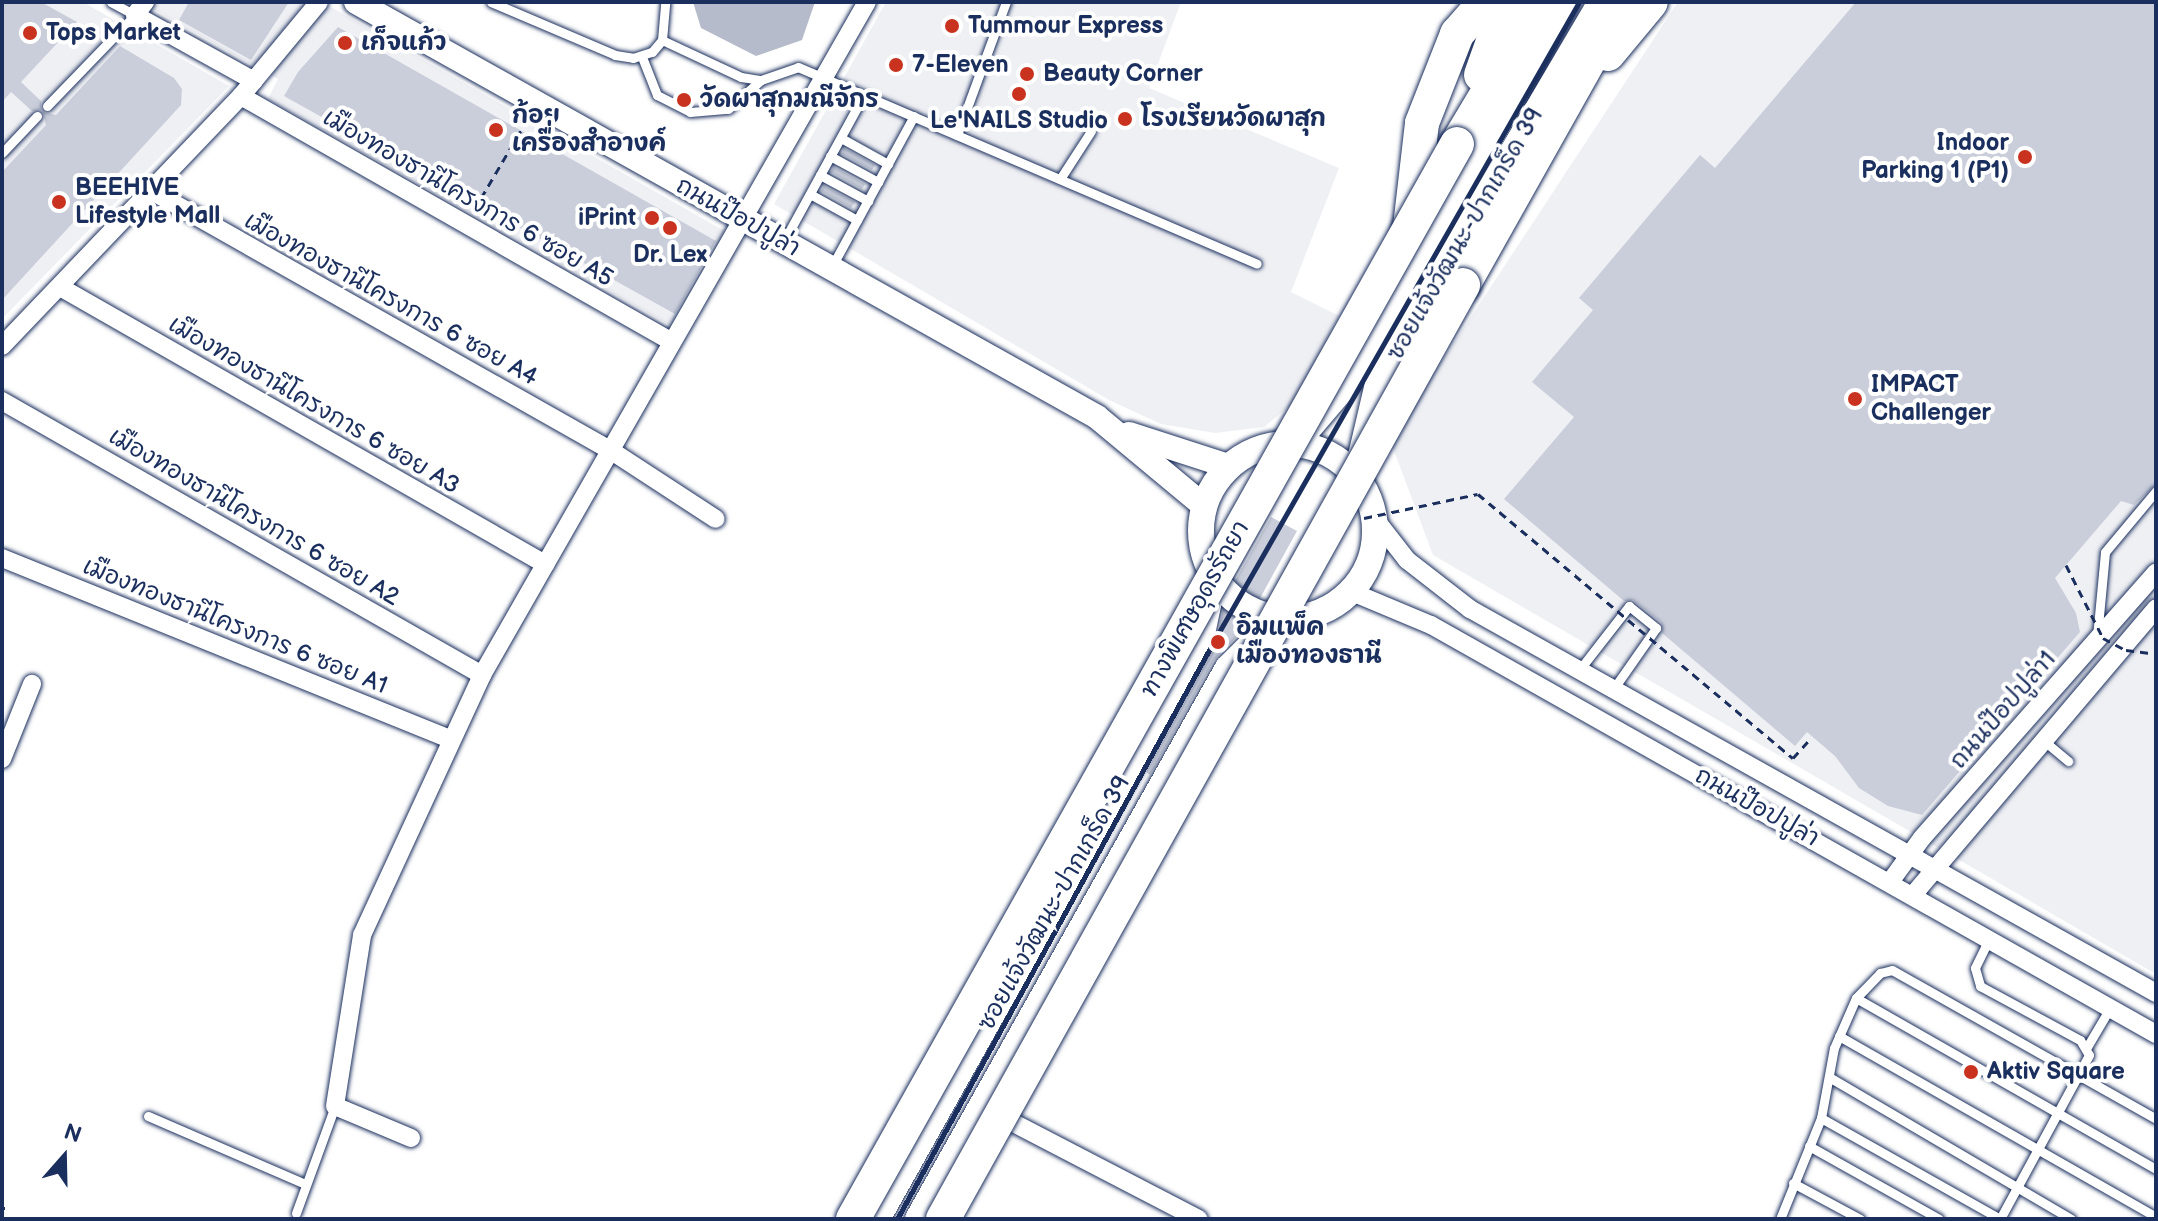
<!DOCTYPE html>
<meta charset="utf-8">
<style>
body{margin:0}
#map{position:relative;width:2158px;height:1221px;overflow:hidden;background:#fff;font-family:"Balsamiq Sans","Playpen Sans Thai",sans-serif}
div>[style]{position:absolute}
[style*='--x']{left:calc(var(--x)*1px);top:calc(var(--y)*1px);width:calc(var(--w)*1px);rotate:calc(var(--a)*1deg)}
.built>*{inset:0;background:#eff0f4}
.water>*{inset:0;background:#b5bbca}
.building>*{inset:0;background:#caceda}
.path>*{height:3px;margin-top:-1.5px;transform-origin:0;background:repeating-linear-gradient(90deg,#1b2f5e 0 8px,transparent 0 14px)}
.roads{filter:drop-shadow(0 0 2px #1b2f5e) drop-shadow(0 0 2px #1b2f5e)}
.service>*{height:9px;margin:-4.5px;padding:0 4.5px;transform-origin:4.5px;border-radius:4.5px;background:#fff}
.minor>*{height:18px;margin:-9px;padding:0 9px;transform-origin:9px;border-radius:9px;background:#fff}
.tertiary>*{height:24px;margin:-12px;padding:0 12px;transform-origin:12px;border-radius:12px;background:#fff}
.secondary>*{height:26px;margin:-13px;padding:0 13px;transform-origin:13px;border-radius:13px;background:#fff}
.secondary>.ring{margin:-13px;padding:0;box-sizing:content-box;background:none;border:26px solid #fff;border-radius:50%}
.motorway>*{height:34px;margin:-17px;padding:0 17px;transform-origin:17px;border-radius:17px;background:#fff}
.rail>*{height:5px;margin:-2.5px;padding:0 2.5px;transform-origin:2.5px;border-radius:2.5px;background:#1b2f5e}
.path-bridge>*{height:3px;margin-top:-1.5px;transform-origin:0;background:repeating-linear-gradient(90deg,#1b2f5e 0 8px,transparent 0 14px)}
.bridges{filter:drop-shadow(0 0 2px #1b2f5e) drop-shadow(0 0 2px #1b2f5e)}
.motorway-bridge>*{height:34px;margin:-17px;padding:0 17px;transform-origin:17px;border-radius:17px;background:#fff}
.dots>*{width:22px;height:22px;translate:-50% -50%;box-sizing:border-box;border:4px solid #fff;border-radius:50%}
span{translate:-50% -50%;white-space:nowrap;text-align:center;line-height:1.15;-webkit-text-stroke:8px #fff;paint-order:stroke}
.poi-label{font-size:24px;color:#1b2f5e;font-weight:700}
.left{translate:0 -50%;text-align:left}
.right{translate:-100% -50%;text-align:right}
.street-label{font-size:24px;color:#1b2f5e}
.frame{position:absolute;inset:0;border:4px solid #1b2f5e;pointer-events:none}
.north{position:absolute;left:24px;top:1117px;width:80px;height:80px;-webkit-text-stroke:6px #fff;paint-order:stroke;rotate:20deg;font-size:22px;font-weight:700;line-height:32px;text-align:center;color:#1b2f5e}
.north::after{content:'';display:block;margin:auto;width:28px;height:36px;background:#1b2f5e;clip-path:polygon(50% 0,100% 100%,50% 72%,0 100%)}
</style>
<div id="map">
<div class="built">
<div style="clip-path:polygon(2px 2px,83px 2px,229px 86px,2px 319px)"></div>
<div style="clip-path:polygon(141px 2px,322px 2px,728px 233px,675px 328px,268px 99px,278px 79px)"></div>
<div style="clip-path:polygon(886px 2px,1181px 2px,1149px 88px,1339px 168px,1291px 292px,1339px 316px,1292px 404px,1264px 427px,1215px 433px,1161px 424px,1109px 400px,774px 204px)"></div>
<div style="clip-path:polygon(1678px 2px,2156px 2px,2156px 974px,1433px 555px,1390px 440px)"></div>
</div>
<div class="water">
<div style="clip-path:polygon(693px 2px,815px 2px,802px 40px,756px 56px,701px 28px)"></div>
</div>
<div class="building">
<div style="clip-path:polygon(41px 2px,77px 22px,21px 82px,41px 101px,41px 110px,32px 111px,11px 92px,2px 102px,2px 4px)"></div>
<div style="clip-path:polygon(189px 2px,289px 2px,251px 60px,179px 20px)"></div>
<div style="clip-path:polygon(1856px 2px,2156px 2px,2156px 484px,2134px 505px,2121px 501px,2055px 578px,2076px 613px,2080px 632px,1922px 815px,1888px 806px,1859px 788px,1835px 756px,1807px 732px,1795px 746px,1662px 633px,1661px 622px,1633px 600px,1624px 601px,1504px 499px,1574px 417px,1532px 382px,1593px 310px,1579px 298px,1700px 155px,1715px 168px)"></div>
<div style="clip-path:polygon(338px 27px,716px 241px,675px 314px,284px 96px,298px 72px)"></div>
<div style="clip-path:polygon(120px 46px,174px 78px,182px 89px,181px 105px,2px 300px,2px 172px,46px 125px,43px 112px,56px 115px)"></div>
<div style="clip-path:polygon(844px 148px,875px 165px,872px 170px,842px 154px)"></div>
<div style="clip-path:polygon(834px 167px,865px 184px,862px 189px,831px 172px)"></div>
<div style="clip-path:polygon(824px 186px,855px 202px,851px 208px,821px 191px)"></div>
<div style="clip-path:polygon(1271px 517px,1297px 531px,1242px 631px,1214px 660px,1150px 775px,1146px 772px,1214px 650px,1226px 597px)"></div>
</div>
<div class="path">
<div style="--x:474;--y:210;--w:104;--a:-59.5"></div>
<div style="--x:2;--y:1208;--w:3;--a:0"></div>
</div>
<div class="roads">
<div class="service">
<div style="--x:491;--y:2;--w:135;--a:23.1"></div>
<div style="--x:615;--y:55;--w:18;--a:9"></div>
<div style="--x:633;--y:58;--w:20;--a:-18"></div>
<div style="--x:652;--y:52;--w:16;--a:-50"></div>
<div style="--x:662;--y:40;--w:38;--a:-85"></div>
<div style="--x:662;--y:40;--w:87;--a:25.1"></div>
<div style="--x:741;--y:77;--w:20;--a:9"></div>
<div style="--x:761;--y:80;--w:39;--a:-19"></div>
<div style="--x:798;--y:67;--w:499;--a:23.2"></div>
<div style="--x:642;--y:57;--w:41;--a:68.5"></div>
<div style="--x:657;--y:95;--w:37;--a:27"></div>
<div style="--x:690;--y:112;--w:38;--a:-5"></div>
<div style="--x:728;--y:109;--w:44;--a:-41.3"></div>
<div style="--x:47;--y:106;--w:127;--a:-46"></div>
<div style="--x:135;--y:15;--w:27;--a:-152"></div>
<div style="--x:957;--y:135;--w:142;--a:-69.8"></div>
<div style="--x:841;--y:138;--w:54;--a:29"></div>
<div style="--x:2;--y:153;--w:51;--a:-46.6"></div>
<div style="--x:830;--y:156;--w:55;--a:28.4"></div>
<div style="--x:820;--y:175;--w:55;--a:28.4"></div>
<div style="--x:1060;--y:179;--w:57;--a:-57.1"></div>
<div style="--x:810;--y:194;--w:54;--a:29"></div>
<div style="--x:785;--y:239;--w:164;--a:-61.3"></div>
<div style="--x:831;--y:268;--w:173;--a:-61.4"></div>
<div style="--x:2097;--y:637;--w:85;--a:-84.6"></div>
<div style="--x:2105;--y:552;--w:80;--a:-50.1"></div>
<div style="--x:1580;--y:669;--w:80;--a:-52.1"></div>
<div style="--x:1629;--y:606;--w:35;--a:39"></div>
<div style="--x:1656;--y:628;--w:73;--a:125"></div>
<div style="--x:2043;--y:740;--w:33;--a:40"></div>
<div style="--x:1989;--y:939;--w:32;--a:116"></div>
<div style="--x:1975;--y:968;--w:19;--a:74"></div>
<div style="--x:1980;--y:986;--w:114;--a:28.4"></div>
<div style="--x:2080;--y:1040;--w:17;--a:59"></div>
<div style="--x:2089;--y:1055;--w:187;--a:118.5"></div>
<div style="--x:1856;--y:998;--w:345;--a:29.7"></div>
<div style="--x:1839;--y:1036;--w:365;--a:29.7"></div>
<div style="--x:2087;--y:1047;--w:45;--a:-59.5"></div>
<div style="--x:1829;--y:1077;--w:281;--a:30.4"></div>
<div style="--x:148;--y:1116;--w:171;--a:23.4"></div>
<div style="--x:1821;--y:1118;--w:206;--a:29.4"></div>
<div style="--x:1809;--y:1146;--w:149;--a:29.3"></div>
<div style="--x:1793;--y:1183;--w:76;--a:28.2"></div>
<div style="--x:296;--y:1213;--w:114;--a:-70"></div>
<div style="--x:1780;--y:1219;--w:109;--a:-67.9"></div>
<div style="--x:1821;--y:1118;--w:71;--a:-79.5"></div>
<div style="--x:1834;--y:1048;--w:55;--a:-66.3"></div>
<div style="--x:1856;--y:998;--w:35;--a:-46"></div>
<div style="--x:1880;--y:973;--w:12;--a:-14"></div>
<div style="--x:1892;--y:970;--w:303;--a:29.4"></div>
</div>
<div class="minor">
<div style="--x:145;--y:2;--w:16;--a:128"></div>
<div style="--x:135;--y:15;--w:136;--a:29"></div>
<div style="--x:241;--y:96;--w:495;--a:29.7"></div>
<div style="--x:150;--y:190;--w:528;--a:29.48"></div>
<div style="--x:610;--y:450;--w:126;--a:33.1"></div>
<div style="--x:60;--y:287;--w:559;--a:29.73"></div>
<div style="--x:2;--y:346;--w:346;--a:-46.3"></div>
<div style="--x:241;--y:96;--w:122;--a:-50.3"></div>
<div style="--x:2;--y:401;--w:553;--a:29.72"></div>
<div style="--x:1375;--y:519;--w:52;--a:52"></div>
<div style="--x:1407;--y:560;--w:80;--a:37.9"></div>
<div style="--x:1470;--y:609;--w:786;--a:29.24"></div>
<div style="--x:2;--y:558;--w:482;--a:22"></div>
<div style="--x:1352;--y:592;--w:86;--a:22.7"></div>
<div style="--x:1431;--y:625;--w:832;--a:29.43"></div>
<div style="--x:2;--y:759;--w:81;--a:-68.2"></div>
<div style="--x:1890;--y:882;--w:54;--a:-54"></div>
<div style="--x:1922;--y:838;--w:354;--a:-48.6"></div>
<div style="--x:1913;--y:895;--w:376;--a:-49.7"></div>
<div style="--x:998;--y:1115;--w:226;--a:27.4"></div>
<div style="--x:411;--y:1138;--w:82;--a:-157.2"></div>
<div style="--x:335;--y:1106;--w:173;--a:-81"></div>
<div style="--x:362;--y:935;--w:286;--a:-65.2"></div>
<div style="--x:482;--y:675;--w:775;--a:-60.23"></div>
</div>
<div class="tertiary">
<div style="--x:356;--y:2;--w:849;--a:29.25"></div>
<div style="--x:1097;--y:417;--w:138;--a:39.7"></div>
<div style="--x:1129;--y:434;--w:104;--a:17.9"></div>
</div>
<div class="secondary">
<div style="--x:1308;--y:429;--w:63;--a:-49.5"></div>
<div style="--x:1349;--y:381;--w:100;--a:-58.1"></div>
<div style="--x:1402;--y:296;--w:337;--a:-60.8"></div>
<div class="ring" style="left:1201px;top:444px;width:148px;height:148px"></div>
<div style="--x:1361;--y:456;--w:79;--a:-76.8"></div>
<div style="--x:1379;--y:379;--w:438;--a:-59.5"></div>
<div style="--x:877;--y:1219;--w:660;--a:-60.72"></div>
<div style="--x:1200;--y:643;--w:48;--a:-78"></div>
<div style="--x:918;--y:1219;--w:632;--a:-60.64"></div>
<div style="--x:1228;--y:668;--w:57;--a:-45"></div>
</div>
<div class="motorway">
<div style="--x:1608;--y:54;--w:67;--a:-50.4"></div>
<div style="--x:1481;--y:75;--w:77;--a:-70.4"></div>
<div style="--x:1457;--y:144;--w:165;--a:-59.1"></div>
<div style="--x:1463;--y:285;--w:325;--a:-60.7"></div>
<div style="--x:1402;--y:296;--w:174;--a:-83.4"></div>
<div style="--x:1422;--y:123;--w:96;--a:-68.5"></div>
<div style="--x:1457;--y:34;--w:43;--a:-48.8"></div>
</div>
</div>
<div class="rail">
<div style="--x:897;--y:1219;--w:661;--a:-61.27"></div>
<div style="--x:1215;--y:639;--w:734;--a:-60.26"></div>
</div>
<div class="path-bridge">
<div style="--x:1364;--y:518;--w:116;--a:-11.9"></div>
<div style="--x:1478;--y:494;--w:411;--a:40"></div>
<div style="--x:1793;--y:758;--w:28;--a:-48"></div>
<div style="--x:2066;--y:565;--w:82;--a:63.1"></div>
<div style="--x:2103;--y:638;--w:26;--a:28"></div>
<div style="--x:2126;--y:650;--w:24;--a:7"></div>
</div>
<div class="bridges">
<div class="motorway-bridge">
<div style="--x:853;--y:1219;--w:1233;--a:-60.67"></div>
<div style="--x:943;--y:1219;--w:1069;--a:-60.89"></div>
</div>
</div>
<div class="dots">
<div style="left:952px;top:26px;background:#c8321e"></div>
<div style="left:30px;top:33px;background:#c8321e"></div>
<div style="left:345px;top:43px;background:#c8321e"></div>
<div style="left:896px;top:65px;background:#c8321e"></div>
<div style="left:1027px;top:74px;background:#c8321e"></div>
<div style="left:1019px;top:94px;background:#c8321e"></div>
<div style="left:684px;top:100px;background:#c8321e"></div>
<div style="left:1125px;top:119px;background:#c8321e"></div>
<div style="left:496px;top:130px;background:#c8321e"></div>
<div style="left:2025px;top:157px;background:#c8321e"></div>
<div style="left:59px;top:202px;background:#c8321e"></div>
<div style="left:652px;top:218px;background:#c8321e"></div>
<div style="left:670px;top:228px;background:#c8321e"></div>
<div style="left:1855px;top:399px;background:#c8321e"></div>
<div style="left:1218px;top:642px;background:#c8321e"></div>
<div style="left:1971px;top:1072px;background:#c8321e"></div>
</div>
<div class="poi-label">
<span class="left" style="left:968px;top:26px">Tummour Express</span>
<span class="left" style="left:46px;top:33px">Tops Market</span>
<span class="left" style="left:361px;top:43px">เก็จแก้ว</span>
<span class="left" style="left:912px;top:65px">7-Eleven</span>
<span class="left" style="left:1043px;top:74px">Beauty Corner</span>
<span class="left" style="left:700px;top:100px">วัดผาสุกมณีจักร</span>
<span class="left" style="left:512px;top:130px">ก้อย<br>เครื่องสำอางค์</span>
<span class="left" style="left:1141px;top:119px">โรงเรียนวัดผาสุก</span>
<span style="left:1019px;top:121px">Le'NAILS Studio</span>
<span class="right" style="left:2009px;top:157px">Indoor<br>Parking 1 (P1)</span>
<span class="left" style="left:75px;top:202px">BEEHIVE<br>Lifestyle Mall</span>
<span class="right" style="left:636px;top:218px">iPrint</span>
<span style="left:670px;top:255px">Dr. Lex</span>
<span class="left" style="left:1871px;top:399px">IMPACT<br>Challenger</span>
<span class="left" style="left:1236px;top:642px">อิมแพ็ค<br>เมืองทองธานี</span>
<span class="left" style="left:1987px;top:1072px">Aktiv Square</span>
</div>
<div class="street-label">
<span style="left:468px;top:198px;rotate:30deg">เมืองทองธานีโครงการ 6 ซอย A5</span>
<span style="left:738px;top:217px;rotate:29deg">ถนนป๊อปปูล่า</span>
<span style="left:1465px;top:234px;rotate:-60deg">ซอยแจ้งวัฒนะ-ปากเกร็ด 39</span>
<span style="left:391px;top:299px;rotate:29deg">เมืองทองธานีโครงการ 6 ซอย A4</span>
<span style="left:314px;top:405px;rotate:30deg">เมืองทองธานีโครงการ 6 ซอย A3</span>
<span style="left:254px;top:517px;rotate:30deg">เมืองทองธานีโครงการ 6 ซอย A2</span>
<span style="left:1195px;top:609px;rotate:-61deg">ทางพิเศษอุดรรัถยา</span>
<span style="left:235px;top:626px;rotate:22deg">เมืองทองธานีโครงการ 6 ซอย A1</span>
<span style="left:2003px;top:710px;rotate:-49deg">ถนนป๊อปปูล่า1</span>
<span style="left:1757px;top:807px;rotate:29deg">ถนนป๊อปปูล่า</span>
<span style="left:1054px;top:903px;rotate:-61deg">ซอยแจ้งวัฒนะ-ปากเกร็ด 39</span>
</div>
<div class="frame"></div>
<div class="north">N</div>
</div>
